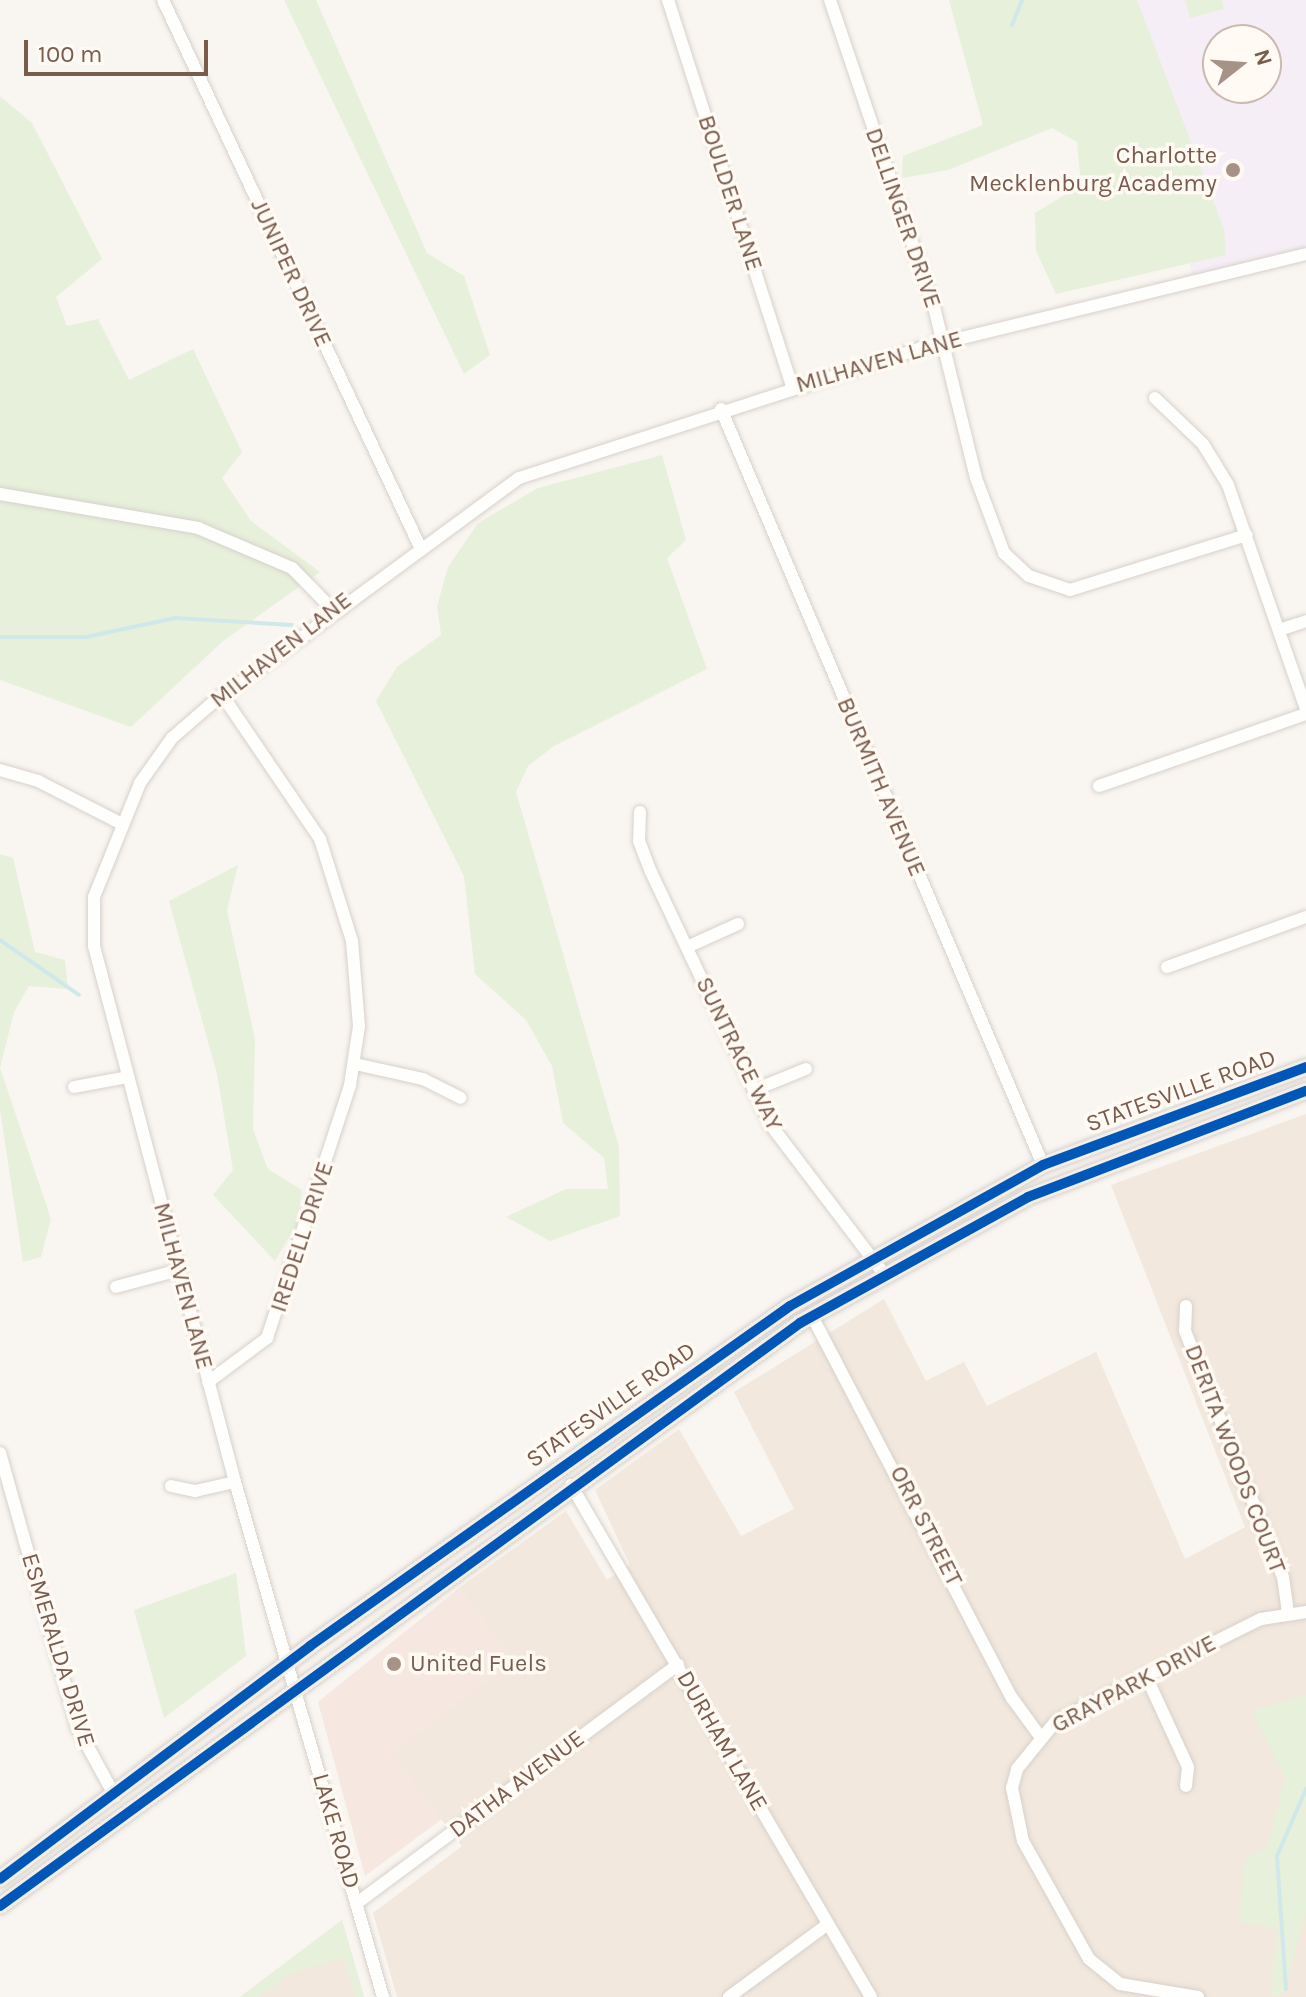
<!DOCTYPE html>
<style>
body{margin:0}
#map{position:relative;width:1306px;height:1997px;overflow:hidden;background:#f9f5f0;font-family:Karla,sans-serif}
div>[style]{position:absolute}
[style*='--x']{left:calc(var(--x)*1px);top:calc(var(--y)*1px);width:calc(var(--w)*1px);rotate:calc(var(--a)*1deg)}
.residential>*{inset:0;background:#f2e8de}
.commercial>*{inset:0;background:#f6e8e1}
.education>*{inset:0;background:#f6eef6}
.green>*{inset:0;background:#e7f0db}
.stream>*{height:4px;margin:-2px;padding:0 2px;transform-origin:2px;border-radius:2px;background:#d0e8ea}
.roads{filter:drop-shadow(0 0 2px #d7d1cb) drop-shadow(0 0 2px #d7d1cb)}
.minor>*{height:12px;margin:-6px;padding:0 6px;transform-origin:6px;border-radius:6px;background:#fefefd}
.major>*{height:16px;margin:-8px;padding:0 8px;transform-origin:8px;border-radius:8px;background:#f3eee8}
.cycleway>*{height:10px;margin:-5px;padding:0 5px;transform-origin:5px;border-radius:5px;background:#0057b8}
.dots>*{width:22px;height:22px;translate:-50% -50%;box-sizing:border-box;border:4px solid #fffaf3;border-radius:50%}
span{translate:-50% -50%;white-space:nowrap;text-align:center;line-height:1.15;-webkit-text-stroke:7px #fffaf3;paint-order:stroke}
.poi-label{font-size:24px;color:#7a5c4d}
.right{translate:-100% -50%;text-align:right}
.left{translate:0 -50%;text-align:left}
.street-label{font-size:24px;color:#7a5c4d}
.north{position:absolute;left:1202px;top:24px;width:80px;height:80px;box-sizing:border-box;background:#fffaf3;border:2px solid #cabbb1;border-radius:50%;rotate:73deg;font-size:22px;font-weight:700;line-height:32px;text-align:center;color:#7a5c4d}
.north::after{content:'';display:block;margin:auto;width:28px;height:36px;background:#a69286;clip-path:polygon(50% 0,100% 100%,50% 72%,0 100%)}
.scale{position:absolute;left:24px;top:40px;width:184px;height:36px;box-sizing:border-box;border:4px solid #7a5c4d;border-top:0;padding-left:10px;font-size:24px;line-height:28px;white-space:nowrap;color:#7a5c4d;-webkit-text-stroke:6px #fffaf3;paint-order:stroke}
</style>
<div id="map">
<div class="residential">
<div style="clip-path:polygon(1306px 1114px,1306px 1997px,397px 1997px,373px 1913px,462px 1846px,390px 1753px,513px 1660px,459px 1588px,566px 1511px,607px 1580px,630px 1565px,595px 1490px,679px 1429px,741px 1536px,794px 1509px,734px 1392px,884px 1299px,926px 1381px,964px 1362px,987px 1406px,1096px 1352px,1185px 1559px,1245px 1527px,1111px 1185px)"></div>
<div style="clip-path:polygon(342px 1920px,364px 1997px,240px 1997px)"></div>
</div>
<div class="commercial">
<div style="clip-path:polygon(459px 1588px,514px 1660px,391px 1753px,442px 1819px,365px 1876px,318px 1702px)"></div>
</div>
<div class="education">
<div style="clip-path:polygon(evenodd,1104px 0,1306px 0,1306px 252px,1195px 281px,1104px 0,1218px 40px,1266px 40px,1266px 88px,1218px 88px,1218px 40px)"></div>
</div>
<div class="green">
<div style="clip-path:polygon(284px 0,316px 0,427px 253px,464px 276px,490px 355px,464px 374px)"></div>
<div style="clip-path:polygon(949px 0,1137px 0,1224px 229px,1226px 255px,1056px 294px,1036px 251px,1035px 213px,1081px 185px,1077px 142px,1052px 128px,948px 170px,902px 178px,903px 156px,983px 125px)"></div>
<div style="clip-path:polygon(1185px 0,1222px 0,1224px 9px,1190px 18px)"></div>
<div style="clip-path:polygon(0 96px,32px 123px,102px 259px,56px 297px,67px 326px,98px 319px,129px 380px,193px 349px,242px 452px,222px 478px,251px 521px,320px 572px,223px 641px,131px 727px,0 680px)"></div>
<div style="clip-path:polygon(662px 455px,686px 540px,667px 558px,707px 669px,554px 746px,528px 766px,516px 792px,619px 1147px,620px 1216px,550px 1241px,506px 1217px,566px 1189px,608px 1189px,604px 1158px,563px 1123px,552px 1066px,526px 1020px,475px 974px,464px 876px,376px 701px,397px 667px,441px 635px,437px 606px,448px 567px,478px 523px,538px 488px)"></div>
<div style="clip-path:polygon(0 854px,13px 858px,35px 952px,65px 960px,68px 989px,29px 986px,14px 1012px,0 1068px,51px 1219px,41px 1257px,23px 1262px,0 1110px)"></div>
<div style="clip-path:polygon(238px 865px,227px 910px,255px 1039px,253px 1129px,268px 1169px,302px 1190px,296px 1225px,275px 1261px,213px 1195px,233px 1170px,217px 1074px,169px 901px)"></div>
<div style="clip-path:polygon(236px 1573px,246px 1656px,164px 1718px,134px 1610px)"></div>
<div style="clip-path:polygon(1306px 1695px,1306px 1911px,1283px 1996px,1270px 1994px,1278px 1928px,1239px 1922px,1245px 1859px,1268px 1846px,1285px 1778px,1252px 1711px)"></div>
<div style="clip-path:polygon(342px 1920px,364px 1997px,355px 1997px,344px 1958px,291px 1973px,259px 1997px,240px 1997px)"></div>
</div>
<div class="stream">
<div style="--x:1012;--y:25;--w:27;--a:-68"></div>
<div style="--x:0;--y:637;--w:86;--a:0"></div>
<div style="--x:86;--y:637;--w:91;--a:-12.1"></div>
<div style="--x:175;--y:618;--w:117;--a:3.4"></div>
<div style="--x:0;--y:940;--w:96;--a:34.8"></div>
<div style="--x:1286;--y:1989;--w:133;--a:-93.9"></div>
<div style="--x:1277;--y:1856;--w:73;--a:-66.6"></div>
</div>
<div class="roads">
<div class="minor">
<div style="--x:163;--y:0;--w:604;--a:64.83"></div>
<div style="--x:668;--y:0;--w:406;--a:72.2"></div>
<div style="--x:830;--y:0;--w:324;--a:71.3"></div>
<div style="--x:934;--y:307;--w:176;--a:76.2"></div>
<div style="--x:976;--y:478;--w:80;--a:69.5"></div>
<div style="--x:1004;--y:553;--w:34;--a:43"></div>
<div style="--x:1029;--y:576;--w:43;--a:18.9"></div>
<div style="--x:1070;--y:590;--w:185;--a:-17.3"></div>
<div style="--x:1155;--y:398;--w:66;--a:43.8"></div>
<div style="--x:1203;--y:444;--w:48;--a:58.6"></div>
<div style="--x:1228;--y:485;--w:237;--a:70.8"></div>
<div style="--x:721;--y:409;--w:822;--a:66.93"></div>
<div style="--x:0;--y:494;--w:201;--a:9.7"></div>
<div style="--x:198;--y:528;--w:102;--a:23.1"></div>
<div style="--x:292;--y:568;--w:57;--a:45.7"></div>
<div style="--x:1279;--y:630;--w:28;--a:-18"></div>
<div style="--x:0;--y:770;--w:40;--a:16"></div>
<div style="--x:38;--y:781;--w:92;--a:27.1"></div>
<div style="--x:1099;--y:786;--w:219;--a:-19.2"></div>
<div style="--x:640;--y:812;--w:29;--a:92"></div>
<div style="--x:639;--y:841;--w:33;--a:69"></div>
<div style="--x:651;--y:872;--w:279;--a:64.7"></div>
<div style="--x:770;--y:1124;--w:187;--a:52.8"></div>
<div style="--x:687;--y:947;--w:56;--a:-24.3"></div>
<div style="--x:1167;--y:967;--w:148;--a:-19.8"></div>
<div style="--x:355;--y:1064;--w:70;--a:12.4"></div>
<div style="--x:423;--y:1079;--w:42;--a:26.6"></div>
<div style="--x:74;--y:1087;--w:55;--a:-10.5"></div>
<div style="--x:754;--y:1090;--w:56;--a:-22"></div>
<div style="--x:116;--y:1287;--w:65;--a:-15.1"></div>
<div style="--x:1186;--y:1306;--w:25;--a:92"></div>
<div style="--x:1185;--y:1331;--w:265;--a:68.3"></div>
<div style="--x:1283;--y:1577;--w:35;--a:82"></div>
<div style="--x:812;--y:1316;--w:431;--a:62.4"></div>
<div style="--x:1012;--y:1698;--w:46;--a:53.9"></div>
<div style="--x:208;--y:1382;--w:74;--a:-36.7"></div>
<div style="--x:267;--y:1338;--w:266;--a:-71.8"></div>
<div style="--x:350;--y:1085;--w:60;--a:-81.3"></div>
<div style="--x:359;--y:1026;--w:85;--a:-94.7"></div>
<div style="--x:352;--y:941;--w:107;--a:-107.4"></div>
<div style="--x:320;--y:839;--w:174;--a:-124.2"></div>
<div style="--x:0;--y:1453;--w:285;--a:74.3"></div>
<div style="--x:77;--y:1727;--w:79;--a:61.2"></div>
<div style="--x:571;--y:1485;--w:593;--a:59.63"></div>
<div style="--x:171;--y:1486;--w:25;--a:12"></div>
<div style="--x:195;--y:1491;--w:41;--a:-12.7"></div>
<div style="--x:1146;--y:1676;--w:100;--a:65.2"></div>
<div style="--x:1188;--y:1767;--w:19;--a:96"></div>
<div style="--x:357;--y:1903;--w:400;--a:-36.6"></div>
<div style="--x:383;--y:1997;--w:536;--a:-106.03"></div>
<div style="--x:235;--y:1482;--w:554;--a:-104.74"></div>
<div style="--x:94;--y:946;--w:49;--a:-90"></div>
<div style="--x:94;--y:897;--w:123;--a:-68"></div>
<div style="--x:140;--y:783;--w:55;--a:-54.6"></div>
<div style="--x:172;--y:738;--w:50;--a:-41"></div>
<div style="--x:210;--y:705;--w:383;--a:-36.3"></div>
<div style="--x:519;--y:478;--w:422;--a:-17.9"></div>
<div style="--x:921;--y:348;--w:396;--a:-13.7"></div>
<div style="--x:729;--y:1997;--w:123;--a:-36.4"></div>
<div style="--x:1198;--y:1997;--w:79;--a:-170.5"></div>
<div style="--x:1120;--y:1984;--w:40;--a:-141"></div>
<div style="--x:1089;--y:1959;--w:135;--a:-119.2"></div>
<div style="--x:1023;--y:1841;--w:54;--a:-101.7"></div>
<div style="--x:1012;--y:1788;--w:20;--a:-75"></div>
<div style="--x:1017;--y:1769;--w:62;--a:-50.9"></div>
<div style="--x:1056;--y:1721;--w:229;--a:-26.5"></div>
<div style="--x:1261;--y:1619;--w:46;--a:-8.8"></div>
</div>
<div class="major">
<div style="--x:0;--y:1879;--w:388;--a:-36.9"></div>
<div style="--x:310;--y:1646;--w:588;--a:-35.31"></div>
<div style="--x:790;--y:1306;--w:290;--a:-29.1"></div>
<div style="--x:1043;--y:1165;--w:281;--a:-20.4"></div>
<div style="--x:0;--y:1906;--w:990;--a:-36.08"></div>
<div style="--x:800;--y:1323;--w:260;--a:-28.9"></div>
<div style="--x:1028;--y:1197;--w:298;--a:-20.9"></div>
</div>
</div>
<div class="cycleway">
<div style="--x:0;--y:1879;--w:388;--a:-36.9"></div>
<div style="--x:310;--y:1646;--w:588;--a:-35.31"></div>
<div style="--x:790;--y:1306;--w:290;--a:-29.1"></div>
<div style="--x:1043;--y:1165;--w:281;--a:-20.4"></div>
<div style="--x:0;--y:1906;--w:990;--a:-36.08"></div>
<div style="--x:800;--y:1323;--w:260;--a:-28.9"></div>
<div style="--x:1028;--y:1197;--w:298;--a:-20.9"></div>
</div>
<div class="dots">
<div style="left:1233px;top:170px;background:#a69286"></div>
<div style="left:394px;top:1664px;background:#a69286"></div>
</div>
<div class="poi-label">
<span class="right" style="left:1217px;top:170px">Charlotte<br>Mecklenburg Academy</span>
<span class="left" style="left:410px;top:1664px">United Fuels</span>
</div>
<div class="street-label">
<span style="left:730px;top:193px;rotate:72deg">BOULDER LANE</span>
<span style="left:903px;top:218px;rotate:71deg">DELLINGER DRIVE</span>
<span style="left:291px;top:273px;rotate:65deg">JUNIPER DRIVE</span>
<span style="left:879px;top:362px;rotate:-16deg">MILHAVEN LANE</span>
<span style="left:281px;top:650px;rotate:-38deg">MILHAVEN LANE</span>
<span style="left:881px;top:787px;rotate:67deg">BURMITH AVENUE</span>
<span style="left:739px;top:1054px;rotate:64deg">SUNTRACE WAY</span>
<span style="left:1181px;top:1091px;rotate:-20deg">STATESVILLE ROAD</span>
<span style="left:302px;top:1237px;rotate:-72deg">IREDELL DRIVE</span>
<span style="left:183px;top:1286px;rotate:75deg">MILHAVEN LANE</span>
<span style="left:611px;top:1405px;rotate:-35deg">STATESVILLE ROAD</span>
<span style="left:1235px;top:1459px;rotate:69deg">DERITA WOODS COURT</span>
<span style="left:926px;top:1526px;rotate:63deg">ORR STREET</span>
<span style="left:58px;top:1650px;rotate:73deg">ESMERALDA DRIVE</span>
<span style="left:1134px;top:1684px;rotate:-28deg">GRAYPARK DRIVE</span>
<span style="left:722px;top:1741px;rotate:60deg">DURHAM LANE</span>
<span style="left:517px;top:1784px;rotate:-37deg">DATHA AVENUE</span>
<span style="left:336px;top:1831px;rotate:74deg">LAKE ROAD</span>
</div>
<div class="north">N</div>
<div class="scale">100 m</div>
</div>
